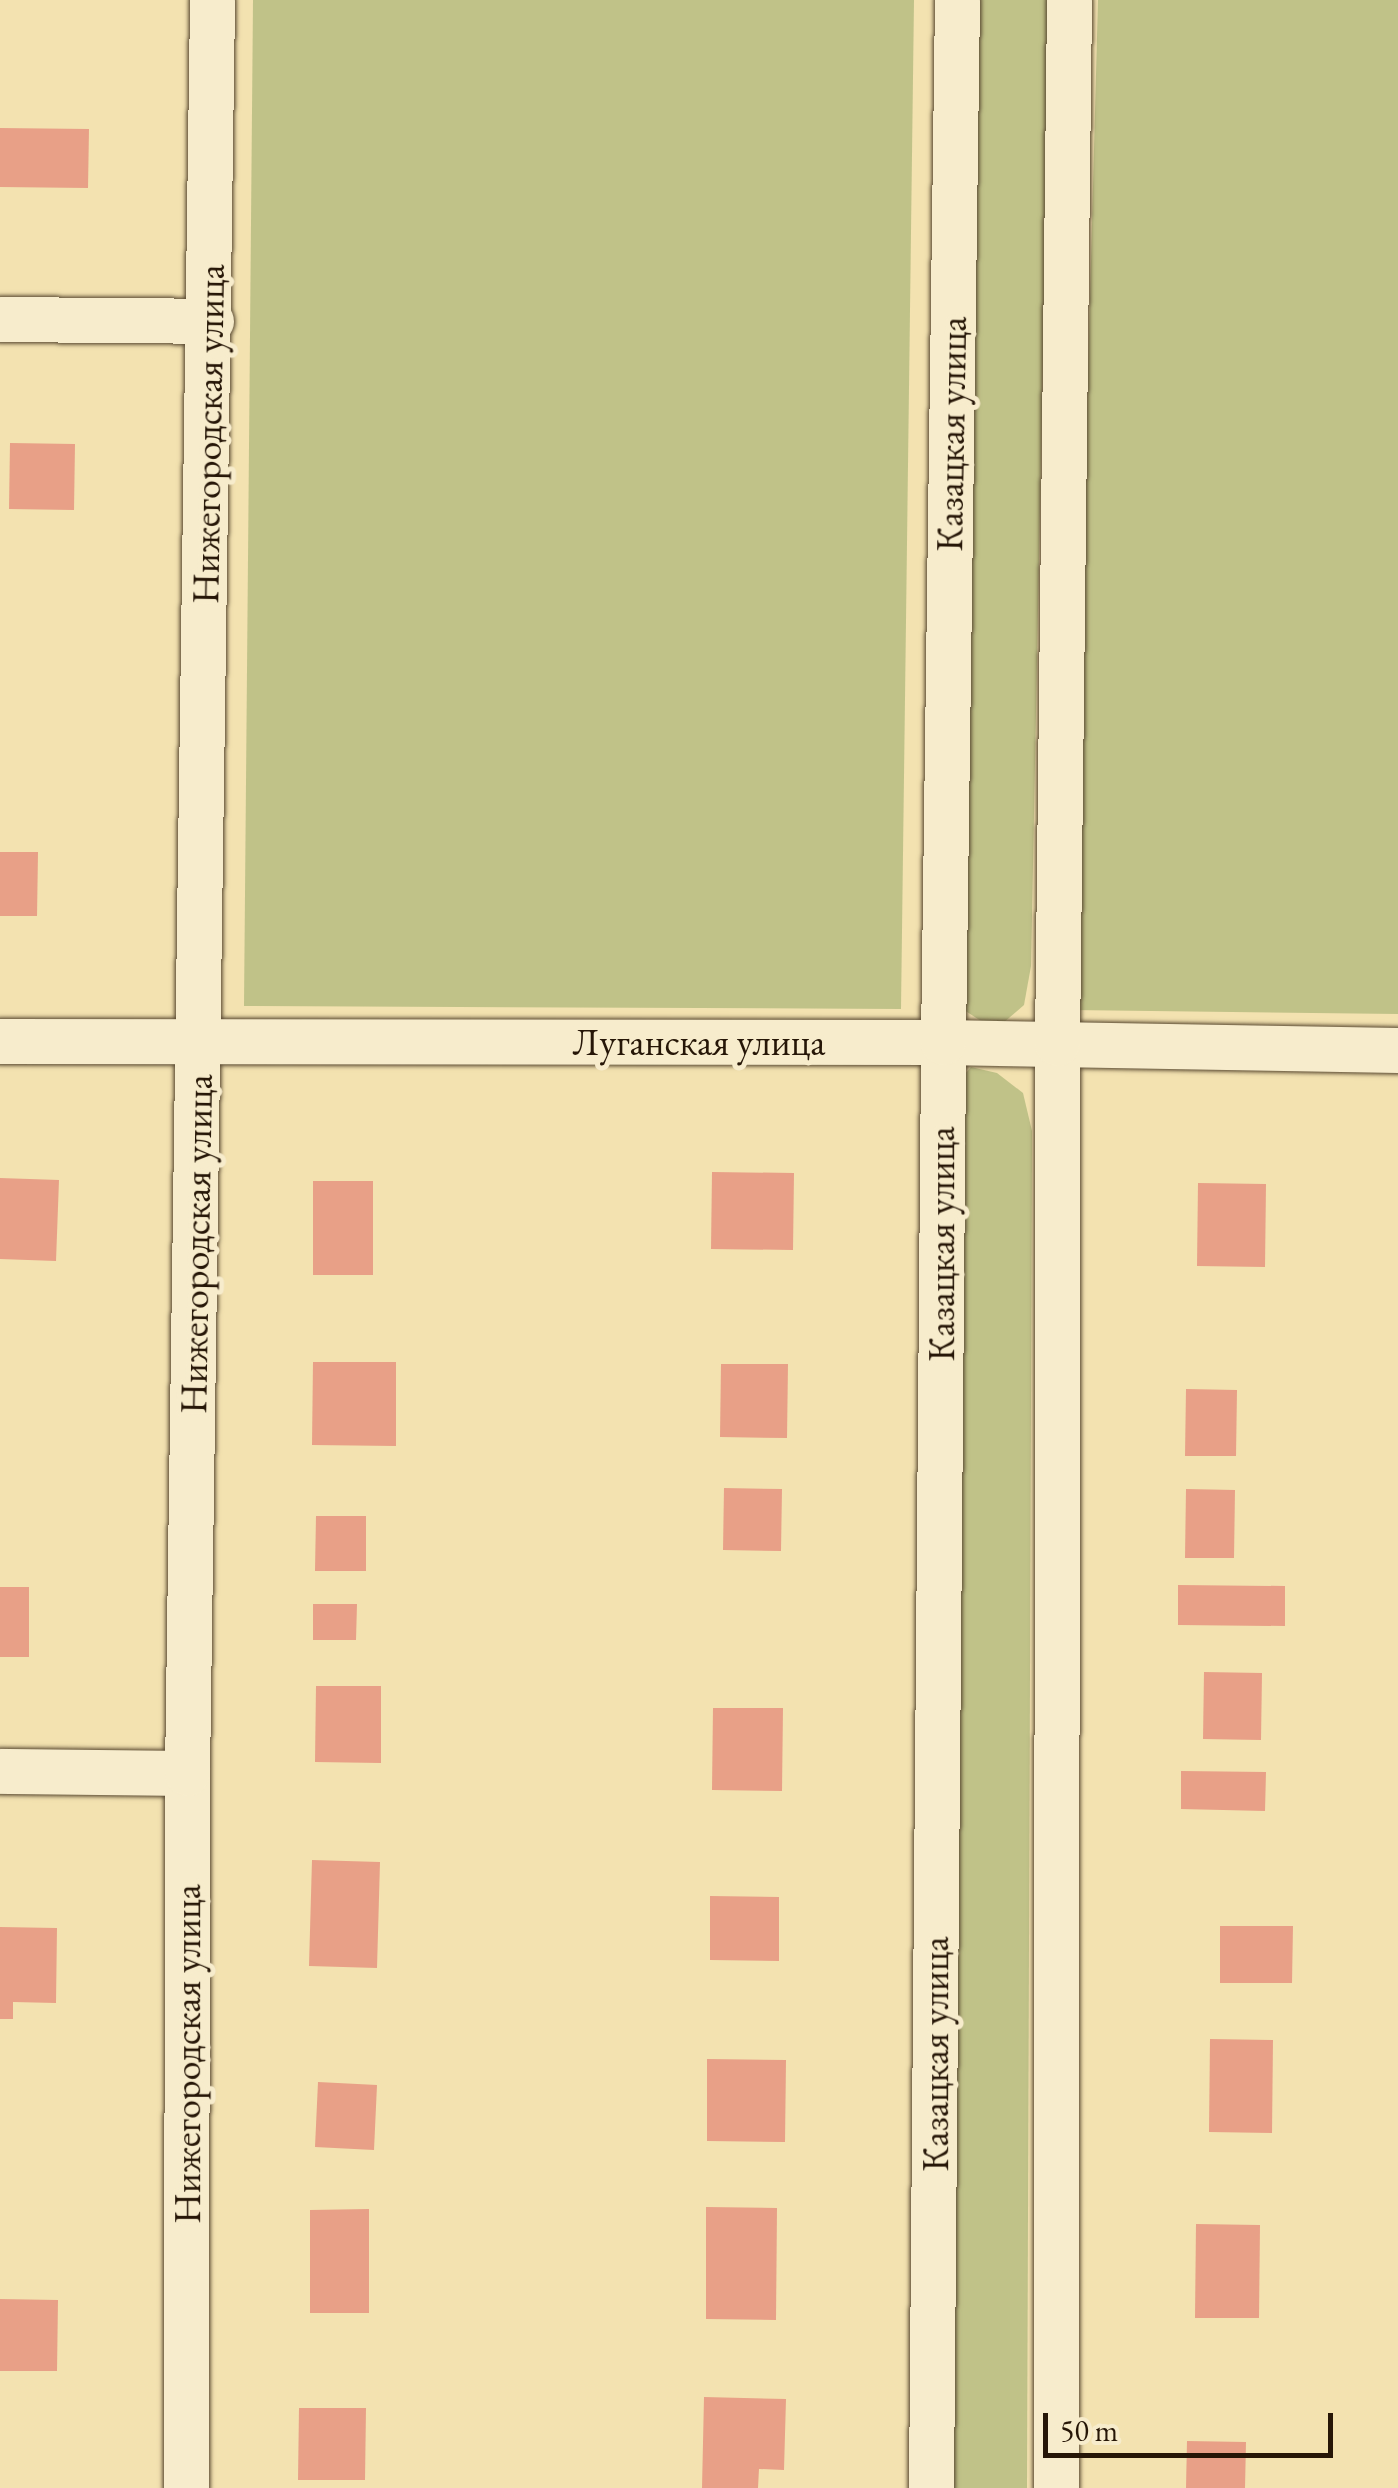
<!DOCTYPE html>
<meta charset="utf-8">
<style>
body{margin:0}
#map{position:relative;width:1398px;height:2488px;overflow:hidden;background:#f3e2b0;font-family:"EB Garamond",serif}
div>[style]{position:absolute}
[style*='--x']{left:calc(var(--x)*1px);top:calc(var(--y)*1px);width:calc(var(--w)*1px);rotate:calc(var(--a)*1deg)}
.green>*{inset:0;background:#c0c288}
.building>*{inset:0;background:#e8a087}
.roads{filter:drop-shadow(0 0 2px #594931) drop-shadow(0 0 2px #594931)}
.minor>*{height:45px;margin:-22.5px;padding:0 22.5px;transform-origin:22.5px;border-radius:22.5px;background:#f7eccc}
span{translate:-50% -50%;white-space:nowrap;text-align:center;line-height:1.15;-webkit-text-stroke:10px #f7eccc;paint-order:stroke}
.street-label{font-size:38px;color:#261607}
.scale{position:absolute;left:1043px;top:2413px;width:290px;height:45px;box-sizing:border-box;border:5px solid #261607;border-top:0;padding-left:12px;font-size:30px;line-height:35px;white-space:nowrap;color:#261607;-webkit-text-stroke:8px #f7eccc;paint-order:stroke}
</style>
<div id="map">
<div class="green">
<div style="clip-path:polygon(253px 0,914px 0,901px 1009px,244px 1006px)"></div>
<div style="clip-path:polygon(968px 0,1050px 0,1031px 966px,1024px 1005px,995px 1030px,964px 1010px)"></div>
<div style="clip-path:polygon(1098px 0,1398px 0,1398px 1014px,1071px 1010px)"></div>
<div style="clip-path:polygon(971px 1067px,997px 1073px,1023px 1093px,1032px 1131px,1027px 2488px,947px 2488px,959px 1081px)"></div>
</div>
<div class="building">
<div style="clip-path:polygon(0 128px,89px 129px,88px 188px,0 187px)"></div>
<div style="clip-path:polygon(10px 443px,75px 444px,74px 510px,9px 509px)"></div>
<div style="clip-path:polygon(0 852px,38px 852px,37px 916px,0 916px)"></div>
<div style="clip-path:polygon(712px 1172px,794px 1173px,793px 1250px,711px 1249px)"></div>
<div style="clip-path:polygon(0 1178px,59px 1180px,56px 1261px,0 1259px)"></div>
<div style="clip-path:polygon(313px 1181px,373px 1181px,373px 1275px,313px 1275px)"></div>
<div style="clip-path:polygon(1198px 1183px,1266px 1184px,1265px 1267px,1197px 1266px)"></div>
<div style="clip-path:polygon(313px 1362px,396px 1362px,396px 1446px,312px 1445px)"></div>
<div style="clip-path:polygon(721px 1364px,788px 1364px,787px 1438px,720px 1437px)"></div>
<div style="clip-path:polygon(1186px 1389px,1237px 1390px,1236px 1456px,1185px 1456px)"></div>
<div style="clip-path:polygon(724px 1488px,782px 1489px,781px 1551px,723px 1550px)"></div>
<div style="clip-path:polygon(1186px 1489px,1235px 1490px,1234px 1558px,1185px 1558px)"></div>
<div style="clip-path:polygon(316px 1516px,366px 1516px,366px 1571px,315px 1571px)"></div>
<div style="clip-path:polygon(1178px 1585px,1285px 1586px,1285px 1626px,1178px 1625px)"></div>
<div style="clip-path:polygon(0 1587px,29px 1587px,29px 1657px,0 1657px)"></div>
<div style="clip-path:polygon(313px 1604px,357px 1604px,356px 1640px,313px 1640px)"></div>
<div style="clip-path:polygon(1204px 1672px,1262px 1673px,1261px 1740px,1203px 1739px)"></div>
<div style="clip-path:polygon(316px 1686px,381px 1686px,381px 1763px,315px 1762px)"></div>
<div style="clip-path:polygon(713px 1708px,783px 1708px,782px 1791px,712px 1790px)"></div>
<div style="clip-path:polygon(1181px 1771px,1266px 1772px,1265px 1811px,1181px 1809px)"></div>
<div style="clip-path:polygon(312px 1860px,380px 1862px,377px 1968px,309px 1966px)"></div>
<div style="clip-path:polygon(710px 1896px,779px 1897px,779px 1961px,710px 1960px)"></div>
<div style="clip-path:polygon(1220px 1926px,1293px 1926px,1292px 1983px,1220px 1983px)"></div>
<div style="clip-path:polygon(0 1927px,57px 1928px,56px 2003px,13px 2002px,13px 2019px,0 2019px)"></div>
<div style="clip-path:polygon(1210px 2039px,1273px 2040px,1272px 2133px,1209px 2132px)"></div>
<div style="clip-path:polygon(707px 2059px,786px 2060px,785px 2142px,707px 2141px)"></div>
<div style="clip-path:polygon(318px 2082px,377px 2085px,374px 2150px,315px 2147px)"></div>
<div style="clip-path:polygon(706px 2207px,777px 2208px,776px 2320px,706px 2319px)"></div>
<div style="clip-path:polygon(369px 2209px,369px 2313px,310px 2313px,310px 2210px)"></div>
<div style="clip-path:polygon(1196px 2224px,1260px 2225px,1259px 2318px,1195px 2318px)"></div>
<div style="clip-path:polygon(0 2299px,58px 2300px,57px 2371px,0 2371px)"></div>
<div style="clip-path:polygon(704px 2397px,786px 2399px,784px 2470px,759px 2469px,758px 2488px,702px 2488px)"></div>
<div style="clip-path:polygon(299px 2408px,366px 2408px,365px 2480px,298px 2480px)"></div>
<div style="clip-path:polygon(1187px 2441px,1246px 2442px,1245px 2488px,1186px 2488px)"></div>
</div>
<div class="roads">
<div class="minor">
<div style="--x:0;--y:319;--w:211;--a:0.5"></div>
<div style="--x:0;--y:1041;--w:943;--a:0.06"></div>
<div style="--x:943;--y:1042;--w:455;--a:1"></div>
<div style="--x:0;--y:1771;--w:187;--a:0.6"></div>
<div style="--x:186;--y:2488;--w:715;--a:-89.92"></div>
<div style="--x:187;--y:1773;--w:1773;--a:-89.19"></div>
<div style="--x:931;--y:2488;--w:1446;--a:-89.52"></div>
<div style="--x:943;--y:1042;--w:1042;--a:-89.23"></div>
<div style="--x:1056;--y:2488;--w:1445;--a:-89.96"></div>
<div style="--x:1057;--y:1043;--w:1043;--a:-89.34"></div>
</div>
</div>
<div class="street-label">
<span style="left:208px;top:434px;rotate:-89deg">Нижегородская улица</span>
<span style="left:951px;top:434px;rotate:-89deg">Казацкая улица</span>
<span style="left:699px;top:1042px">Луганская улица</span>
<span style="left:196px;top:1244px;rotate:-89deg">Нижегородская улица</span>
<span style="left:941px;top:1244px;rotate:-90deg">Казацкая улица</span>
<span style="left:187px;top:2054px;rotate:-90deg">Нижегородская улица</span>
<span style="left:935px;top:2054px;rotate:-90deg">Казацкая улица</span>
</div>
<div class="scale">50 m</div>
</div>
